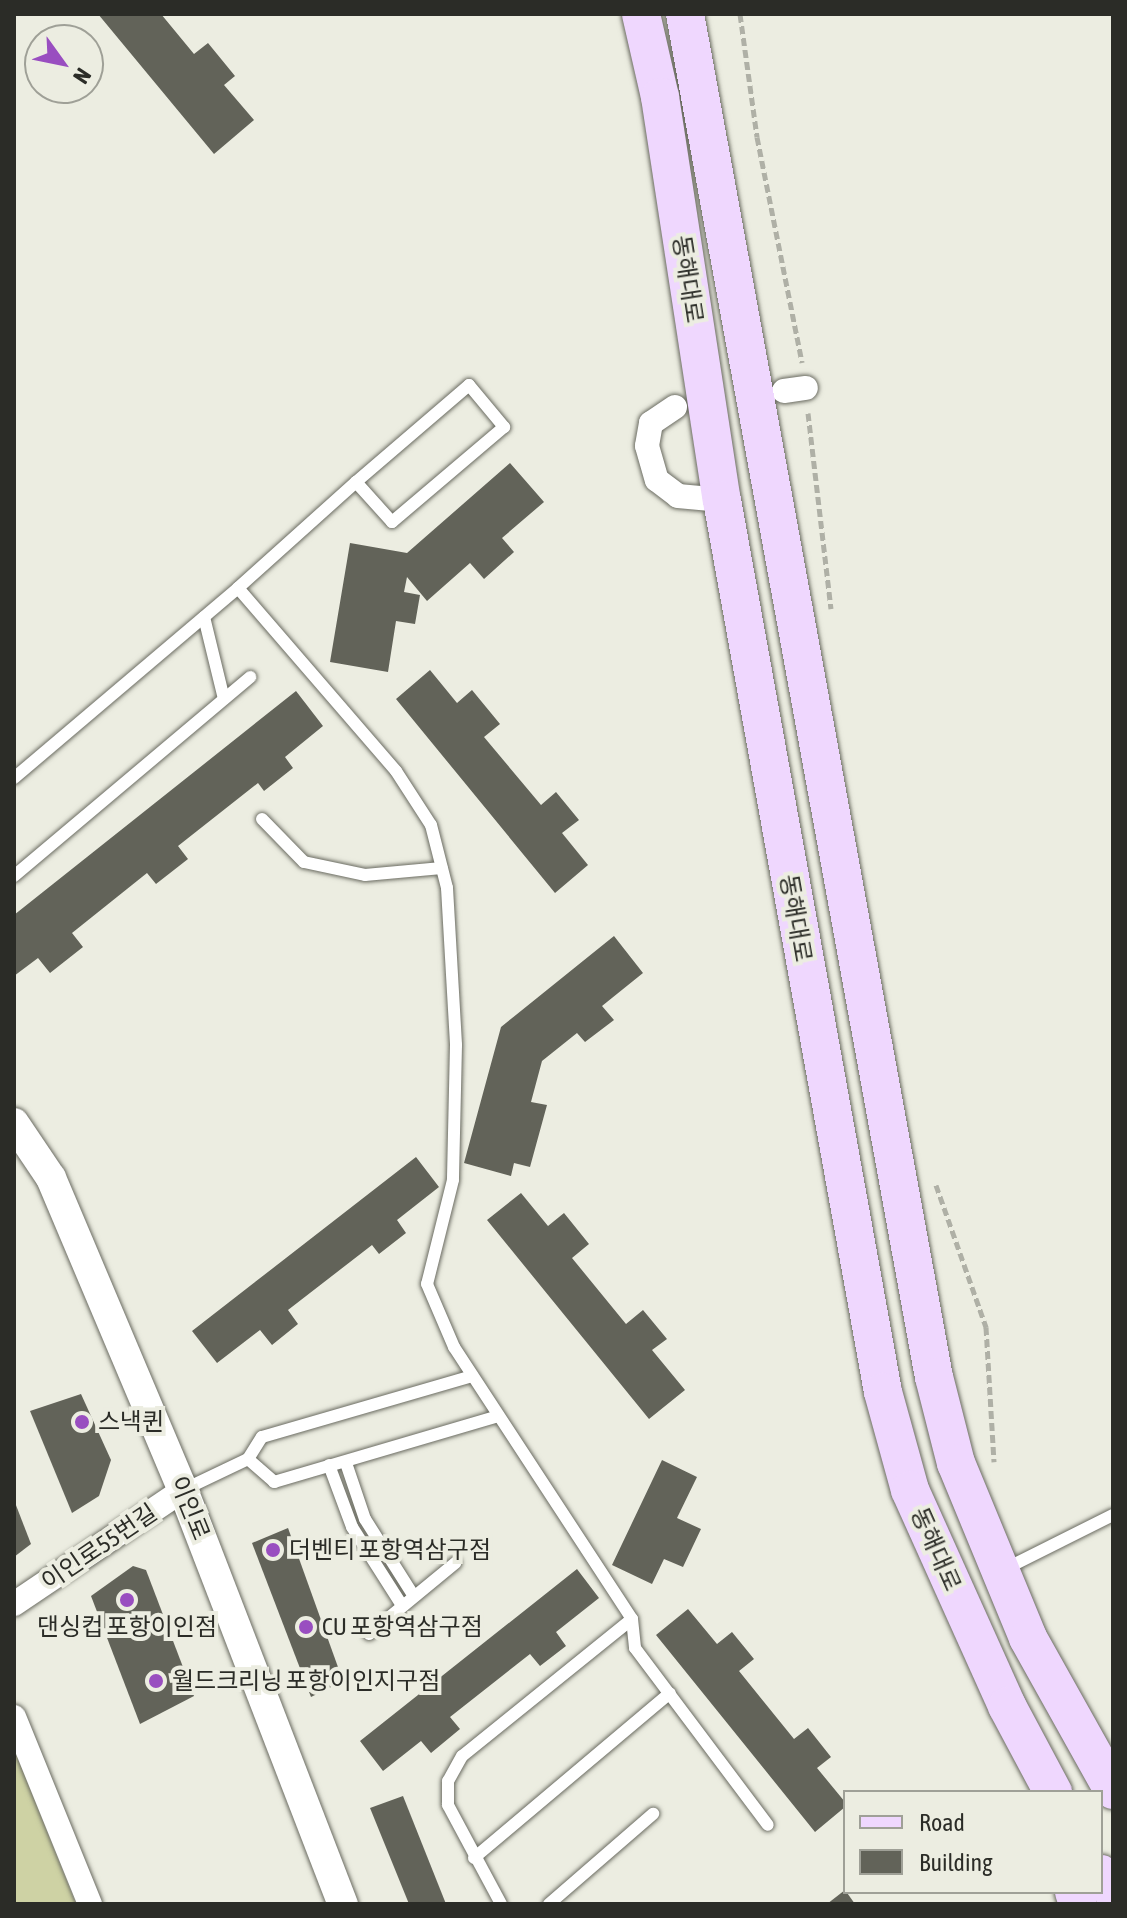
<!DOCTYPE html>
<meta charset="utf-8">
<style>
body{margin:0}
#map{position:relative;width:1127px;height:1918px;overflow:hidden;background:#ecede1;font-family:"Asap Condensed","Noto Sans KR",sans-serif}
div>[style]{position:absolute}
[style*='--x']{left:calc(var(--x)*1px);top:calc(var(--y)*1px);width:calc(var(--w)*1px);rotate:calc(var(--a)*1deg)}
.green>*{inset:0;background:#ced2a4}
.building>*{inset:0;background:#626359}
.path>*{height:5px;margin-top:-2.5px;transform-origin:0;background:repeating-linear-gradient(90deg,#afb0a6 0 8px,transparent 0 12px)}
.roads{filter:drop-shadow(0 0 2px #6a6b61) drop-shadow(0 0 2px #6a6b61)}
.service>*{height:12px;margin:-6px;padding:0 6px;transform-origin:6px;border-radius:6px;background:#fff}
.minor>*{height:24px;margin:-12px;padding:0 12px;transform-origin:12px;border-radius:12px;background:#fff}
.tertiary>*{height:30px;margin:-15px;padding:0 15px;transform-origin:15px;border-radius:15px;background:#fff}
.primary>*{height:38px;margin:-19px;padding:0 19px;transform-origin:19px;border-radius:19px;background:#efd7fe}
.dots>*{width:22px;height:22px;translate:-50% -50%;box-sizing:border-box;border:4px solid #ecede1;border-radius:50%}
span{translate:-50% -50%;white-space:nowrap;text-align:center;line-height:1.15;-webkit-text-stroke:8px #ecede1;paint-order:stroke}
.street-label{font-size:24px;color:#2b2c27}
.poi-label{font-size:24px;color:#2b2c27}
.left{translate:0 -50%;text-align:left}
.frame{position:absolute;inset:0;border:16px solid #2b2c27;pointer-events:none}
.legend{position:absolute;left:843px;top:1790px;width:260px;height:104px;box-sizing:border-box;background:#ecede1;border:2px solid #9fa097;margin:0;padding:10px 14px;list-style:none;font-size:24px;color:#2b2c27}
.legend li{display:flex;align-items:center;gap:16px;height:40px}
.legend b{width:40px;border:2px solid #9fa097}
.north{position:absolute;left:24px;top:24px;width:80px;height:80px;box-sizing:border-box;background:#ecede1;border:2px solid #9fa097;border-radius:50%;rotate:123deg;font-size:22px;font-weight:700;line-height:32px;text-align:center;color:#2b2c27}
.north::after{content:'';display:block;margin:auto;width:28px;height:36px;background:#994ec0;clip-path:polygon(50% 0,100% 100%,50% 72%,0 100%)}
</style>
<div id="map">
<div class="green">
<div style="clip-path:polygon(14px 1749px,76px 1904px,14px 1904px)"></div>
</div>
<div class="building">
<div style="clip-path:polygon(98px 14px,161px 14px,194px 54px,208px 43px,235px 76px,224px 85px,254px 120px,214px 154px)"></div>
<div style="clip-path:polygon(510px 463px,544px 502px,502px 538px,514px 552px,484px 579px,470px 563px,427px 601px,407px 577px,404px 592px,420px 595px,415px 624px,396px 621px,388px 672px,330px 662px,350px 543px,407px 553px)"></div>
<div style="clip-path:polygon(430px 670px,457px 703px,472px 690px,500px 724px,484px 737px,541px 805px,556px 792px,579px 820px,562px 833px,588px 865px,555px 893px,396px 699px)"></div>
<div style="clip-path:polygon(296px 691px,323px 726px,285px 757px,293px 768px,264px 791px,258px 783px,178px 846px,188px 859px,156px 884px,147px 873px,72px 933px,83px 947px,50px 973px,38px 958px,14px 976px,14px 915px)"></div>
<div style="clip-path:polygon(614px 936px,643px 973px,602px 1006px,614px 1020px,585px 1042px,577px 1033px,542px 1061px,531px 1102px,547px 1105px,530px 1167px,514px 1163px,511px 1176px,464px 1163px,501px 1027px)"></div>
<div style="clip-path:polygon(416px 1157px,439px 1187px,397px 1220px,406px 1233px,379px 1254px,372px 1245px,288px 1310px,298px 1324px,272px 1345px,260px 1330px,217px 1363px,192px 1331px)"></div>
<div style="clip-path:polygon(521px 1193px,548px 1226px,564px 1213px,589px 1244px,572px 1258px,626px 1324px,643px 1310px,667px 1339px,652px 1350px,685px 1390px,649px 1419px,487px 1220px)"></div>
<div style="clip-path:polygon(81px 1394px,111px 1460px,99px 1496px,72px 1513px,30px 1411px)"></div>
<div style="clip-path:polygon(662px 1460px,697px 1477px,677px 1518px,701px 1529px,683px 1567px,664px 1559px,652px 1584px,612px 1565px)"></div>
<div style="clip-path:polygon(14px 1500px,31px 1544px,14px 1557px)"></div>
<div style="clip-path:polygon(288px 1528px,343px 1681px,311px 1697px,252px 1543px)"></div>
<div style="clip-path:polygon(133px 1566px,146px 1570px,194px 1696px,140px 1724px,91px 1596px)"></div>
<div style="clip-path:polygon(577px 1569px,599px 1598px,556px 1632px,566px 1646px,540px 1666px,530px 1654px,450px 1717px,460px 1729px,431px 1753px,421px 1741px,383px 1771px,360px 1741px)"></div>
<div style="clip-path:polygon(688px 1609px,717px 1644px,732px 1632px,754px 1659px,739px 1671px,794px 1739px,808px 1728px,831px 1757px,817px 1768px,845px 1802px,845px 1807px,815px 1832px,656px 1635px)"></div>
<div style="clip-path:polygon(403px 1796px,446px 1904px,409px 1904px,370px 1808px)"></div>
<div style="clip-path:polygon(845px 1890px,855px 1904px,827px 1904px)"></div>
</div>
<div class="path">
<div style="--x:740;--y:14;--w:124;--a:82.1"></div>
<div style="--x:757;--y:137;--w:230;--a:78.7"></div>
<div style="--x:808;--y:413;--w:197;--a:83.3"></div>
<div style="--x:936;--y:1185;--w:151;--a:70.6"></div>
<div style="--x:986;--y:1327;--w:135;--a:86.6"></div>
</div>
<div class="roads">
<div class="service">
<div style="--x:356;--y:482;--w:149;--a:-40.6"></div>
<div style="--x:469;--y:385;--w:55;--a:50.2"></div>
<div style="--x:504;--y:427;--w:147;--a:139.7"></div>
<div style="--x:392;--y:522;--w:54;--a:-132"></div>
<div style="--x:356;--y:482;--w:159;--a:138.1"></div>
<div style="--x:238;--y:588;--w:242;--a:49.2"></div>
<div style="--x:396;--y:771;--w:64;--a:57.1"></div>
<div style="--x:431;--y:825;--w:65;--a:75.7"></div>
<div style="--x:447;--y:888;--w:157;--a:86.7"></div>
<div style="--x:456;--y:1045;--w:135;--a:91.3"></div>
<div style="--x:453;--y:1180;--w:107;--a:104"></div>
<div style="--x:427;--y:1284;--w:69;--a:66.8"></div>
<div style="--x:454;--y:1347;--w:325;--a:56.8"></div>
<div style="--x:632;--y:1619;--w:218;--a:141.1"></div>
<div style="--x:462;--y:1756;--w:29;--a:119"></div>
<div style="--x:448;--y:1781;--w:24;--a:90"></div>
<div style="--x:448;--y:1805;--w:112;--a:61.8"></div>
<div style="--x:204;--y:617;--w:84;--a:76.3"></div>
<div style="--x:14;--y:778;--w:294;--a:-40.3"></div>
<div style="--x:262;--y:819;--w:60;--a:45.7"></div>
<div style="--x:304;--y:862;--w:62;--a:12"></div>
<div style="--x:365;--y:875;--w:77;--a:-5.2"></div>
<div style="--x:14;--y:876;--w:309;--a:-40.1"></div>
<div style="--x:248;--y:1459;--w:35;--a:41"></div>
<div style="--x:274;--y:1482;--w:234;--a:-16.4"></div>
<div style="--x:346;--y:1463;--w:59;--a:71.3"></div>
<div style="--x:365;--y:1519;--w:90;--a:57.7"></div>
<div style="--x:329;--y:1465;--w:66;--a:69.6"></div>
<div style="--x:352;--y:1527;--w:91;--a:57.5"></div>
<div style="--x:183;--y:1490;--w:72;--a:-25.5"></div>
<div style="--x:248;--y:1459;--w:26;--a:-58"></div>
<div style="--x:262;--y:1437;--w:219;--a:-16.2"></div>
<div style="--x:1005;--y:1569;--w:121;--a:-26.6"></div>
<div style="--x:632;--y:1619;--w:29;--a:84"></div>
<div style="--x:635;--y:1648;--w:221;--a:53.1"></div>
<div style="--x:369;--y:1634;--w:112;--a:-39.5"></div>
<div style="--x:474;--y:1858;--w:256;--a:-40.1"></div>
<div style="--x:549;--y:1904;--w:138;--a:-40.9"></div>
</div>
<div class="minor">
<div style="--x:784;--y:391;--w:22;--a:-8"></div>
<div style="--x:675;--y:407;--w:29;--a:146"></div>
<div style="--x:651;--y:423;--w:23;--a:100"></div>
<div style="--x:647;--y:446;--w:35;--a:74"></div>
<div style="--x:657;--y:480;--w:26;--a:37"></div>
<div style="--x:678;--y:496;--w:44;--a:5.2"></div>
<div style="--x:14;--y:1604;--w:204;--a:-34"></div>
<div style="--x:14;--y:1717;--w:202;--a:67.9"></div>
</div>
<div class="tertiary">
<div style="--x:14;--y:1123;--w:66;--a:56.1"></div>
<div style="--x:51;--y:1178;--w:339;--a:67.1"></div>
<div style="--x:183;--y:1490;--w:444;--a:68.9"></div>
</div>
<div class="primary">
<div style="--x:641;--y:14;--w:85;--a:77.1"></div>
<div style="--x:660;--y:97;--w:408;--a:81.3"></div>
<div style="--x:722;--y:500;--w:906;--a:79.77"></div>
<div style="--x:883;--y:1392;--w:102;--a:74.6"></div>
<div style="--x:910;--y:1490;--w:237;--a:65.8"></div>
<div style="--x:1007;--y:1706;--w:98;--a:61.9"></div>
<div style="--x:685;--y:14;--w:1386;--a:79.65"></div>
<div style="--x:934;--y:1377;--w:89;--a:75.7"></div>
<div style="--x:956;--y:1463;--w:189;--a:67.6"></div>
<div style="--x:1028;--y:1638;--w:174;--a:60.8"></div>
<div style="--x:1101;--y:1874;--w:22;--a:56"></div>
<div style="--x:1074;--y:1892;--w:13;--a:72"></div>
</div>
</div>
<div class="dots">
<div style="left:82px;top:1422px;background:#994ec0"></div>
<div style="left:273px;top:1550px;background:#994ec0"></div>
<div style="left:127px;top:1600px;background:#994ec0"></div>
<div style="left:306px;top:1627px;background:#994ec0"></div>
<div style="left:156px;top:1681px;background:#994ec0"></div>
</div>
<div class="street-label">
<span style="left:688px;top:279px;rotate:81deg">동해대로</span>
<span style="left:796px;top:918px;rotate:80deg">동해대로</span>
<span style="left:190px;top:1508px;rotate:68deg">이인로</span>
<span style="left:99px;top:1547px;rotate:-34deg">이인로55번길</span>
<span style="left:936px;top:1549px;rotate:66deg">동해대로</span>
</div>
<div class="poi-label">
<span class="left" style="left:98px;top:1422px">스낵퀸</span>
<span class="left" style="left:289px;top:1550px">더벤티 포항역삼구점</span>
<span style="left:127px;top:1627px">댄싱컵 포항이인점</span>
<span class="left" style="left:322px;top:1627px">CU 포항역삼구점</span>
<span class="left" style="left:172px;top:1681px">월드크리닝 포항이인지구점</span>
</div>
<div class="frame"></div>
<ul class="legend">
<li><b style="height:10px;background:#efd7fe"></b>Road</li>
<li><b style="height:22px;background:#626359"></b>Building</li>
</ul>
<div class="north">N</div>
</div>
